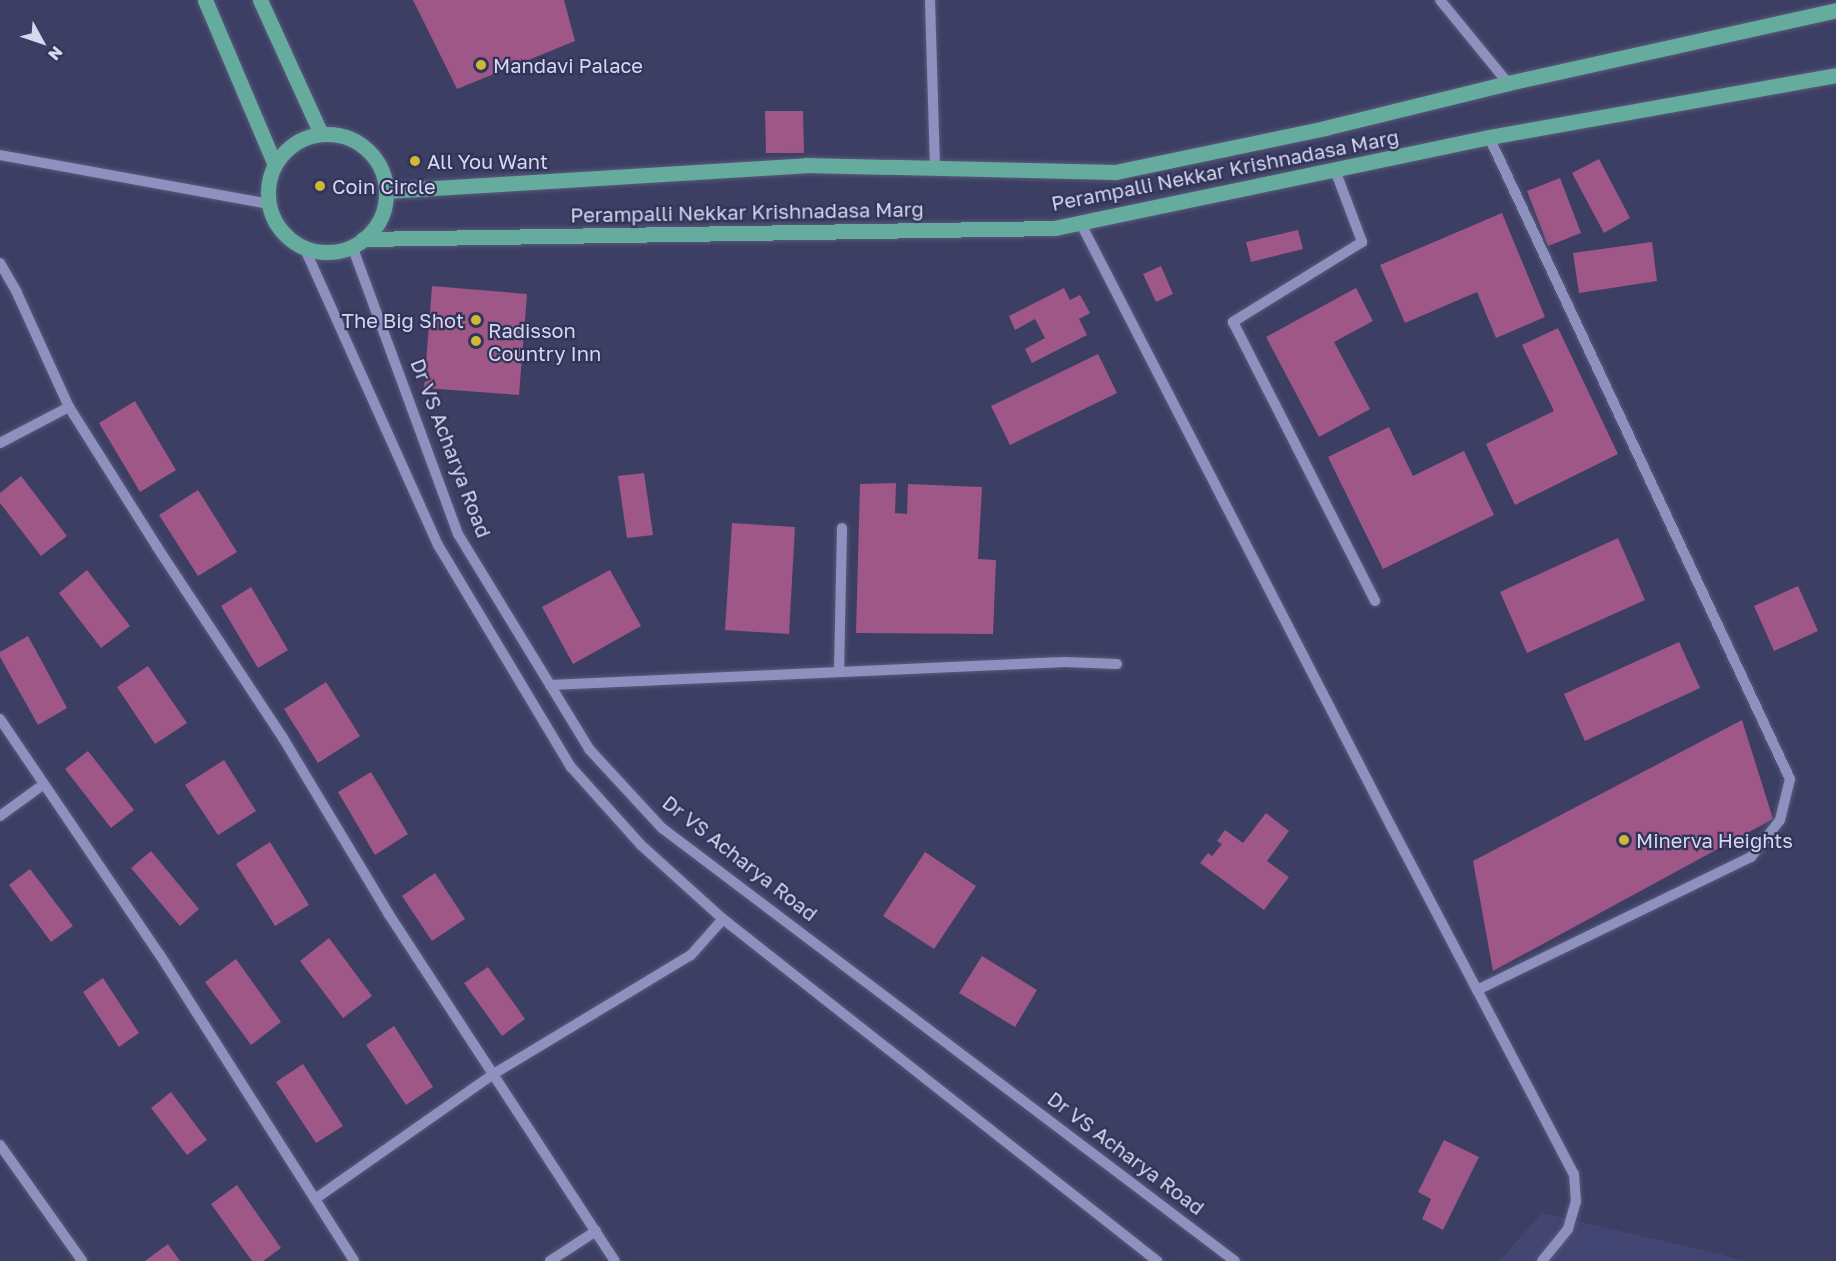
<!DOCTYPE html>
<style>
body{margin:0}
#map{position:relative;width:1836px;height:1261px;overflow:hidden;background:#3c3e64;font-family:"Golos Text",sans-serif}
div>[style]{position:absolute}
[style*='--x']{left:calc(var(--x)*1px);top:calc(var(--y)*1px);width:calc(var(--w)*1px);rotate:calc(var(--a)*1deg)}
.built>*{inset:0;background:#434572}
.building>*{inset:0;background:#9e5787}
.roads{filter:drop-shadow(0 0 2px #595a7a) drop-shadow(0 0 2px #595a7a)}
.minor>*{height:10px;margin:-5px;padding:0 5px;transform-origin:5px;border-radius:5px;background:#8e91bd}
.major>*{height:15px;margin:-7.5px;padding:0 7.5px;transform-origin:7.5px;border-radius:7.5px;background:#65ab9e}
.major>.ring{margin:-7.5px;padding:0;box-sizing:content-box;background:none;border:15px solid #65ab9e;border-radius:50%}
.dots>*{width:16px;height:16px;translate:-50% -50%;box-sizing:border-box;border:3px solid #323459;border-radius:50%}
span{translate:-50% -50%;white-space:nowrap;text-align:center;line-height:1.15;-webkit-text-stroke:4.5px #323459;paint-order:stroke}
.poi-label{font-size:20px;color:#d6d8f0}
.left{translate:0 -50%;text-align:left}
.right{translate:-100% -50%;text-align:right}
.street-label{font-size:20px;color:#d6d8f0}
.north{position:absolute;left:12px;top:12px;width:60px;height:60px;-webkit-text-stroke:4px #323459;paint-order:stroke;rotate:130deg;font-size:16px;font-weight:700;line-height:24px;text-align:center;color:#d6d8f0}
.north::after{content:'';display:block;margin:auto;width:21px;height:27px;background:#d6d8f0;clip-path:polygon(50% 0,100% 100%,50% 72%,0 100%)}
</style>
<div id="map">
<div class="built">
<div style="clip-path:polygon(1542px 1213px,1720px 1254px,1742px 1261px,1499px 1261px)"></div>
</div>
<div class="building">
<div style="clip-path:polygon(413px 0,564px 0,575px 41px,457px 89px)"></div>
<div style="clip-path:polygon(765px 111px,803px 111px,804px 153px,766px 153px)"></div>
<div style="clip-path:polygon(1599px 159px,1630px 218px,1604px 233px,1572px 173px)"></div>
<div style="clip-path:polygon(1560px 178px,1581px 233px,1548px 246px,1527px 191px)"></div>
<div style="clip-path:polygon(1502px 213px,1545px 317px,1496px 338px,1477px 292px,1405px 323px,1380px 265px)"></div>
<div style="clip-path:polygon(1298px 230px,1303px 249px,1251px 262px,1246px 242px)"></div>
<div style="clip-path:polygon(1652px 242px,1657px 281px,1579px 293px,1573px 253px)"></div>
<div style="clip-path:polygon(1161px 266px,1173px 294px,1156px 302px,1143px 274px)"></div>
<div style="clip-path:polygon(432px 286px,527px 294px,519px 395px,424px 388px)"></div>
<div style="clip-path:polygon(1064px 288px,1070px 300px,1080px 295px,1090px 313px,1079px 319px,1087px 335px,1032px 363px,1025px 349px,1045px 338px,1035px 319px,1015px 330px,1009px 316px)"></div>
<div style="clip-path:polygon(1356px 288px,1373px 321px,1334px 342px,1370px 409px,1319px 437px,1266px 337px)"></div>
<div style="clip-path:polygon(1558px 328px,1618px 454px,1515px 505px,1486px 444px,1554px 411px,1522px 345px)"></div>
<div style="clip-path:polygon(1098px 354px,1117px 393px,1010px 445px,991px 406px)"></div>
<div style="clip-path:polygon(135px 401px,176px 470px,140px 492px,99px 423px)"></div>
<div style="clip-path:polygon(1389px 427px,1413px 476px,1464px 451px,1494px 515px,1383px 569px,1328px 457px)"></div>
<div style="clip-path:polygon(644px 473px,653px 535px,627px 538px,618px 476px)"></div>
<div style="clip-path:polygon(21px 476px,67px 536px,41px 556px,0 503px,0 493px)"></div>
<div style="clip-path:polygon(896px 483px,895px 513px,907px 514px,908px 484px,982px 487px,978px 559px,996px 560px,993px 634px,856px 633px,860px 484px)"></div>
<div style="clip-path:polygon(198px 490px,237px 552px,198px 576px,159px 515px)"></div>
<div style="clip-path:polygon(732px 523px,795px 527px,789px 634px,725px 630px)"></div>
<div style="clip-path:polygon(1618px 538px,1645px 600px,1527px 653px,1500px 592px)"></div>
<div style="clip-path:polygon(87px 570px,130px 626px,101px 648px,59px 593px)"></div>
<div style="clip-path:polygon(610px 570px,641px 626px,573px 664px,542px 607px)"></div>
<div style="clip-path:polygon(1798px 586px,1818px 631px,1774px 651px,1754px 606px)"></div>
<div style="clip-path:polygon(251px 587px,288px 650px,258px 668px,221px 606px)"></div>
<div style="clip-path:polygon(28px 636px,67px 708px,38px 725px,0 657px,0 652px)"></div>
<div style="clip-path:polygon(1679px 642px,1700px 688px,1585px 741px,1564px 694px)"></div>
<div style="clip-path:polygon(148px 666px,187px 723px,155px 744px,117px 687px)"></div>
<div style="clip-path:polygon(326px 682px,360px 736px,318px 763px,284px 709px)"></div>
<div style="clip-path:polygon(1742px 720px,1773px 819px,1493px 971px,1473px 861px)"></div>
<div style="clip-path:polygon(88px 751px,134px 810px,111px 828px,65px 769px)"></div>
<div style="clip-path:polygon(224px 760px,256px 811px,218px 835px,185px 785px)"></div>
<div style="clip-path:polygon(371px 772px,408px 834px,375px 855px,338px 792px)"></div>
<div style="clip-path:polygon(1266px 813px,1289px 831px,1267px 861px,1289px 877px,1264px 910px,1200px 863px,1208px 853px,1212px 856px,1222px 844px,1217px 841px,1225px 830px,1243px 843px)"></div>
<div style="clip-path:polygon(270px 842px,309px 905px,275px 926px,236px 864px)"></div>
<div style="clip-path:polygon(151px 851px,199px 909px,180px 926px,131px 868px)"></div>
<div style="clip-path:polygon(925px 852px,976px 886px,934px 949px,883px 916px)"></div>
<div style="clip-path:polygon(30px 869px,73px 926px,51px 942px,9px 885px)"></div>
<div style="clip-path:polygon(435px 873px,465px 919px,432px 941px,402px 896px)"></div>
<div style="clip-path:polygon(329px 938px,372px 996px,343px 1018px,300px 961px)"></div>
<div style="clip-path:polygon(982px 956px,1037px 990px,1015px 1027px,959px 993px)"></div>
<div style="clip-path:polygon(236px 959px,281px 1022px,251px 1045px,205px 982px)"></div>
<div style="clip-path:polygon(488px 967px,525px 1019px,502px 1036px,464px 983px)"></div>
<div style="clip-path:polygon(103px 978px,139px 1033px,119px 1047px,83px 992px)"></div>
<div style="clip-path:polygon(394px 1026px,433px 1087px,406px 1105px,366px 1045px)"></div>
<div style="clip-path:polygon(303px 1064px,343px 1126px,316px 1143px,276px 1082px)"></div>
<div style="clip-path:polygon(171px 1092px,207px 1140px,187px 1155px,151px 1108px)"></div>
<div style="clip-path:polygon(1444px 1140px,1479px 1157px,1443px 1230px,1422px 1219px,1431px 1199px,1418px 1192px)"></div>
<div style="clip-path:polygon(237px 1185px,281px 1248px,263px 1261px,252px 1261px,211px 1204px)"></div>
<div style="clip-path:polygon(168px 1244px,180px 1261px,145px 1261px)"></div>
</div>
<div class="roads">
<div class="minor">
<div style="--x:930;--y:0;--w:168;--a:88.3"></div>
<div style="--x:1440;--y:0;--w:107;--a:50.7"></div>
<div style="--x:0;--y:155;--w:273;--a:10.3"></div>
<div style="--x:1335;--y:170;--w:77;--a:69.4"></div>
<div style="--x:1362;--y:242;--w:152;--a:148.2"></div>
<div style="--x:1233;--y:322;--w:313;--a:63"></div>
<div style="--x:1081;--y:224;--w:679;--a:62.76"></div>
<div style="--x:1392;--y:828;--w:391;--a:62.3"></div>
<div style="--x:1574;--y:1174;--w:27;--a:86"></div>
<div style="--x:1576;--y:1201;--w:29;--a:106"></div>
<div style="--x:1568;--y:1229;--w:41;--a:129.1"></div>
<div style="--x:352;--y:246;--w:307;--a:69.8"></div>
<div style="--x:458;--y:534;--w:252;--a:58.6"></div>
<div style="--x:589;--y:749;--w:108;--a:47.3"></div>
<div style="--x:662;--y:828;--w:718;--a:37.08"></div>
<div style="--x:304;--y:247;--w:327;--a:65.8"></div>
<div style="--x:438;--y:545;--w:259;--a:59.1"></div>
<div style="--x:571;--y:767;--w:105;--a:48.1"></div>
<div style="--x:641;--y:845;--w:110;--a:42.1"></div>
<div style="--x:723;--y:919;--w:553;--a:38.24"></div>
<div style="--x:0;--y:263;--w:34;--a:60"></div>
<div style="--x:17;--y:293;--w:125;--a:65.5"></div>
<div style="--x:69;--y:407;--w:165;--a:57.8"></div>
<div style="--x:157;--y:547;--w:229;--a:56.6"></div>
<div style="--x:283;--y:738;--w:204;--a:59"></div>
<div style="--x:388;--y:913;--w:415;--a:56.9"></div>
<div style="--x:0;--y:443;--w:78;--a:-27.6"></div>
<div style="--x:839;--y:672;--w:144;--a:-88.8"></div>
<div style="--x:550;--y:685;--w:516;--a:-2.56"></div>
<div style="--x:1065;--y:662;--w:52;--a:2.2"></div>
<div style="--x:0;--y:719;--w:285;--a:55.9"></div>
<div style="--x:160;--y:955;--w:362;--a:57.6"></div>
<div style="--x:0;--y:816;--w:54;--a:-36"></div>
<div style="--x:1477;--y:990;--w:305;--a:-25.9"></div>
<div style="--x:1751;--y:857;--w:47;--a:-51.9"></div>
<div style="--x:1780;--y:820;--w:42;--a:-76.3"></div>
<div style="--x:1790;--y:779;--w:709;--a:-115.12"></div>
<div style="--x:0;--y:1145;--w:142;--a:54.7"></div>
<div style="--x:315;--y:1199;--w:216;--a:-35"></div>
<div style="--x:492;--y:1075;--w:232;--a:-31.1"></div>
<div style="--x:691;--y:955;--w:48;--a:-48.4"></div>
<div style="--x:550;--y:1261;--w:55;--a:-33.1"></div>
</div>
<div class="major">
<div style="--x:205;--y:0;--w:179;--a:67"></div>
<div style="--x:260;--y:0;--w:147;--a:65.5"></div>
<div class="ring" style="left:268px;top:134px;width:103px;height:103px"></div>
<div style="--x:386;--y:191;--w:421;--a:-3.5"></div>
<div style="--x:806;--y:165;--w:309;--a:1.3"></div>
<div style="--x:1115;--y:172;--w:215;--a:-11.8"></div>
<div style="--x:1325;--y:128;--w:188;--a:-13.8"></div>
<div style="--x:1508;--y:83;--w:336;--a:-12.5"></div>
<div style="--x:363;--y:239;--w:691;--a:-0.91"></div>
<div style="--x:1054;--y:228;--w:444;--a:-11.8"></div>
<div style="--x:1489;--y:137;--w:352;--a:-10.1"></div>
</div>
</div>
<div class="dots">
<div style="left:481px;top:65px;background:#ccb938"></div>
<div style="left:415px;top:161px;background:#ccb938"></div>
<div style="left:320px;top:186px;background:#ccb938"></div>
<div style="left:476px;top:320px;background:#ccb938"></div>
<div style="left:476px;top:341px;background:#ccb938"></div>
<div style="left:1624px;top:840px;background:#ccb938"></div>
</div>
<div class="poi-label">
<span class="left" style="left:493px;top:65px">Mandavi Palace</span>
<span class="left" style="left:427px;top:161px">All You Want</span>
<span class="left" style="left:332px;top:186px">Coin Circle</span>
<span class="right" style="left:464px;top:320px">The Big Shot</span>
<span class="left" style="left:488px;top:342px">Radisson<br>Country Inn</span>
<span class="left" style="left:1636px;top:840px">Minerva Heights</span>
</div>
<div class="street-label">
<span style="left:1225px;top:170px;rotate:-11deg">Perampalli Nekkar Krishnadasa Marg</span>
<span style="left:747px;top:212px;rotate:-1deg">Perampalli Nekkar Krishnadasa Marg</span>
<span style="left:451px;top:448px;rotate:69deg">Dr VS Acharya Road</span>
<span style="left:740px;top:858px;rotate:38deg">Dr VS Acharya Road</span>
<span style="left:1126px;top:1153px;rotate:37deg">Dr VS Acharya Road</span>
</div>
<div class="north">N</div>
</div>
